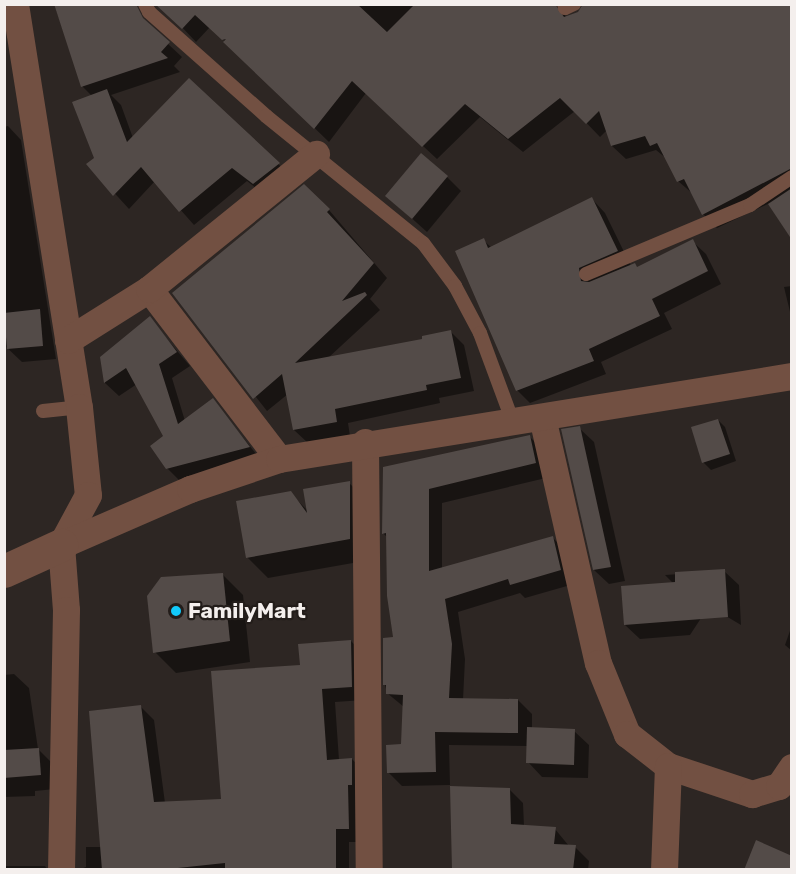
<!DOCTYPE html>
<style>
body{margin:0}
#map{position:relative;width:796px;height:874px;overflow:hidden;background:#2d2623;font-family:Rubik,sans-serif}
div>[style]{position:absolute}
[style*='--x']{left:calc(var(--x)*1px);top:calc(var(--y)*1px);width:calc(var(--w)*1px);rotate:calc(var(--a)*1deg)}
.shadow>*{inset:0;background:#0007}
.building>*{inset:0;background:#534b48}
.service>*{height:14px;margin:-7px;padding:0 7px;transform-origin:7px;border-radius:7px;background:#725042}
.minor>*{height:27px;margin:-13.5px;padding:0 13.5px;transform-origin:13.5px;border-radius:13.5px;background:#725042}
.tertiary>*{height:33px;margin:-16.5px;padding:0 16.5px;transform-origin:16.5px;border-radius:16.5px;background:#725042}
.dots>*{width:16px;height:16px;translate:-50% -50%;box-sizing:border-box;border:3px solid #231d1a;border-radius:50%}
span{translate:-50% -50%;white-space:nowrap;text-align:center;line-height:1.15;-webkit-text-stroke:4.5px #231d1a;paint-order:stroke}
.poi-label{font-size:21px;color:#f4efed;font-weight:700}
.left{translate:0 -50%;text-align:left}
.frame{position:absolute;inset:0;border:6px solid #f4efed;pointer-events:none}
</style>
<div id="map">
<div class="shadow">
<div style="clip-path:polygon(54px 4px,125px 4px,182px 57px,174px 66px,180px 72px,111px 95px,121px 105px,133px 138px,189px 80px,293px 178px,269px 198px,247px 181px,194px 225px,155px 181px,129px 209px,88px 164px,96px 158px,92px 96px,83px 87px)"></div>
<div style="clip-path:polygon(160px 4px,559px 4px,570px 25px,792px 4px,792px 236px,770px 203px,717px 228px,703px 214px,693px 194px,678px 181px,667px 159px,656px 150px,626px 159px,612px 146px,607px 130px,600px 137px,575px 111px,523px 152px,480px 117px,437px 159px,366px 93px,329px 142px,210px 27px,196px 42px)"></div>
<div style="clip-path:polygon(8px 126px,21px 140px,56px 359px,22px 362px,4px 345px,4px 127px)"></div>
<div style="clip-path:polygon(447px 177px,461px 191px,427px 232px,387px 196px)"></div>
<div style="clip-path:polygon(592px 199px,605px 213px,631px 266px,638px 268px,692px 241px,706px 254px,721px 284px,664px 313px,672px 329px,601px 362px,606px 374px,530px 403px,517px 390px,483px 240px,492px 248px)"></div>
<div style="clip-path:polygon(329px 210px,387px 278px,370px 299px,380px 310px,328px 358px,424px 341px,451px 332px,464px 345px,474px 391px,439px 398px,440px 403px,348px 423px,350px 436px,308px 443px,294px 430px,288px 394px,267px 411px,174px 293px)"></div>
<div style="clip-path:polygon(792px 286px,792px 320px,784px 287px)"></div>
<div style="clip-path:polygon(149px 318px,190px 366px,172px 378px,185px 421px,212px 400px,262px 461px,181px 482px,167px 468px,165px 437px,137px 384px,119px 396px,105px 383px,101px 358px)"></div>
<div style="clip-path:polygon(718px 420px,725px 427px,736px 461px,711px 470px,704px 463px,693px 428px)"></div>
<div style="clip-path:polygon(579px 428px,594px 442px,625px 581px,609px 584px,594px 570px)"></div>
<div style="clip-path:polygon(530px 437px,544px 451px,550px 477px,442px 503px,442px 569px,553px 538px,567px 552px,574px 584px,525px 598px,520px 593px,458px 612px,465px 659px,463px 700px,518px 700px,532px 714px,532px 729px,574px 731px,589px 745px,588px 778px,542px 777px,528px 762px,528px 746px,449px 745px,450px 785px,402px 786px,388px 772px,402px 746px,404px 707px,387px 693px,385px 685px,394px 638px,388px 538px,383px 533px,384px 469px)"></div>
<div style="clip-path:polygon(349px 483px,370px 503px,370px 560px,268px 578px,247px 557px,290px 493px,309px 512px)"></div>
<div style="clip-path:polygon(724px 571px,739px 585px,741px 625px,709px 606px,690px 635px,640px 639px,625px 625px,674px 584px,665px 575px)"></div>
<div style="clip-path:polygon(222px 574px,243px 595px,250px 662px,176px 673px,155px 652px)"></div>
<div style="clip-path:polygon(792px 625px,792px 651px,785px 645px)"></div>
<div style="clip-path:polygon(351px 641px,364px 655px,364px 700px,335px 702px,339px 760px,352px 759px,365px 773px,362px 842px,349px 842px,349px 870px,78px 870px,86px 867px,86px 847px,102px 847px,140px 706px,154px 720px,165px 803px,223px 800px,301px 667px)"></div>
<div style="clip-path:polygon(14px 674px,29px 688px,38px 749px,53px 764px,55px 789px,35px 791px,35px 796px,4px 797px,4px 675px)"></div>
<div style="clip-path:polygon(509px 789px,523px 803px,524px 826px,555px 829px,569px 846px,575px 847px,589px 861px,588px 870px,453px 870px)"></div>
<div style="clip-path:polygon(4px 866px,45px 866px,48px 870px,4px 870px)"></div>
</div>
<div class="building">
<div style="clip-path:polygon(54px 4px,136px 4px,143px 18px,170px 42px,161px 52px,168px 58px,81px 87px)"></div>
<div style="clip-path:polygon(155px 4px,357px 4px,387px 32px,415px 4px,555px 4px,564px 17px,578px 12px,583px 4px,792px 4px,792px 168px,702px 215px,684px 179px,677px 182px,657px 143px,650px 146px,645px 136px,611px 146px,599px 111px,586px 124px,560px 98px,508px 139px,465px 104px,422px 147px,352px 81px,314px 129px,223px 42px,226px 39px,222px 40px,195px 15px,182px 29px)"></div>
<div style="clip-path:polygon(189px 78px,280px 163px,253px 184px,232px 168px,179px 212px,141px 167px,113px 196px,86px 164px,94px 158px,72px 102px,107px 89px,127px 142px)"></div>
<div style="clip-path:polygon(421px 153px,448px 176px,412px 219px,385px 196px)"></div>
<div style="clip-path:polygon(304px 184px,330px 209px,327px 212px,374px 263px,342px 301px,365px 292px,367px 295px,295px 363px,422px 339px,422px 336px,451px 330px,461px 378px,426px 385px,427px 390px,335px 409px,337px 422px,293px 430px,282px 374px,253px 399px,172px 293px)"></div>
<div style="clip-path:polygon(792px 188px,792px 240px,768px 204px)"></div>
<div style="clip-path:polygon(592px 197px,618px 251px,579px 268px,581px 281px,589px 282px,635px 263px,637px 267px,693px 239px,708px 271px,652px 299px,660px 316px,589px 349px,594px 361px,516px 391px,455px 251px,484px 238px,488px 248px)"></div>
<div style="clip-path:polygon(40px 309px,43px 346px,7px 349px,4px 313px)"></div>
<div style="clip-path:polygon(150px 316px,177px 352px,159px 364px,178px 424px,213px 398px,250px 447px,166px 469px,150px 446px,163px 436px,126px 368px,104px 383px,100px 357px)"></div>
<div style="clip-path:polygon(718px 419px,730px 454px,702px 463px,691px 427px)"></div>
<div style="clip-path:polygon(580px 426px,611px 567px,593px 570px,561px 429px)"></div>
<div style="clip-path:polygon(530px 435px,536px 463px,429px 489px,429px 571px,553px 536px,561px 570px,510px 585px,508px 579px,445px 599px,452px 644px,449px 698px,518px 699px,518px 733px,435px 732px,436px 772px,387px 773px,386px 745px,401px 744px,403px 695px,386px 694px,386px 685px,383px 685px,383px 638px,393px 637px,387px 596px,386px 533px,382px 534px,383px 467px)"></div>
<div style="clip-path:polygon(350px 481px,350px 539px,246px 558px,236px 501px,291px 491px,307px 513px,303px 489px)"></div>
<div style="clip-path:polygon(725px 569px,728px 617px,624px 625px,621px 586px,675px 582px,675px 572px)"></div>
<div style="clip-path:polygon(223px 573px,230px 641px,153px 653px,147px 596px,161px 577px)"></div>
<div style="clip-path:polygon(351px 640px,352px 687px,322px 689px,327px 760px,352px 758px,352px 785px,348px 785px,349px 829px,336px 829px,336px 870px,225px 870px,225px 863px,159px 870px,102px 870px,89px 711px,141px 705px,154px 802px,221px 799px,211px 671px,300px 665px,298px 644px)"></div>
<div style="clip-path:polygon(527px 727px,575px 729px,574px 765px,526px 763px)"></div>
<div style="clip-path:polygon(39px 748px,41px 775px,4px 778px,4px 750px)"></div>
<div style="clip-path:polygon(450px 786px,510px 788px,511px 824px,556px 827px,554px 844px,576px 845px,573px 870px,452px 870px)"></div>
<div style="clip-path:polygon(756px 840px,792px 856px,792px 870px,744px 870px)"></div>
</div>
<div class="service">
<div style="--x:145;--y:4;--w:9;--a:63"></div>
<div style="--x:149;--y:12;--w:157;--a:41.6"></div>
<div style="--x:266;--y:116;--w:202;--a:39"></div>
<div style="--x:423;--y:243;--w:54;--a:53.3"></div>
<div style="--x:455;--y:286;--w:53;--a:62"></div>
<div style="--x:480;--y:333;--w:95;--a:69.7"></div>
<div style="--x:564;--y:4;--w:4;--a:76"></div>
<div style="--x:565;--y:8;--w:10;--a:-24"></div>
<div style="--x:586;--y:274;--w:178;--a:-22.8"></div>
<div style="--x:750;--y:205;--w:50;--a:-33.7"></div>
<div style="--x:43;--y:411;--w:36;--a:-6"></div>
</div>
<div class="minor">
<div style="--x:15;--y:4;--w:408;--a:81"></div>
<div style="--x:79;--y:407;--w:88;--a:84.2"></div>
<div style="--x:88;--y:495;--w:57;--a:118.4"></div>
<div style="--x:61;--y:545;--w:65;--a:85.6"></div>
<div style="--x:66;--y:610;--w:260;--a:91.1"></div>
<div style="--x:149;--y:289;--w:214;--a:52.6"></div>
<div style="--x:68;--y:340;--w:96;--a:-32.2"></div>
<div style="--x:149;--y:289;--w:215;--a:-39"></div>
<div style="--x:542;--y:417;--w:252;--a:77.2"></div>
<div style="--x:598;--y:663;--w:77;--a:67.8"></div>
<div style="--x:627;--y:734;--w:52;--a:38"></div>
<div style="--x:668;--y:766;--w:89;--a:18.4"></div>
<div style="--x:752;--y:794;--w:28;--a:-17"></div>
<div style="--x:779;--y:786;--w:23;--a:-56"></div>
<div style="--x:365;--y:442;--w:428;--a:89.5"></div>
<div style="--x:61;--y:545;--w:141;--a:-23.5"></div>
<div style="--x:190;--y:489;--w:94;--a:-18.6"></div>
<div style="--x:279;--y:459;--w:520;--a:-9.19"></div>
<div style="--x:664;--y:870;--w:104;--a:-87.8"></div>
</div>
<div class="tertiary">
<div style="--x:4;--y:571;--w:63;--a:-24.5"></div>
</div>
<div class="dots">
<div style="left:176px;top:611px;background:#12cafb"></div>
</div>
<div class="poi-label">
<span class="left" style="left:188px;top:611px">FamilyMart</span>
</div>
<div class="frame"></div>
</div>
